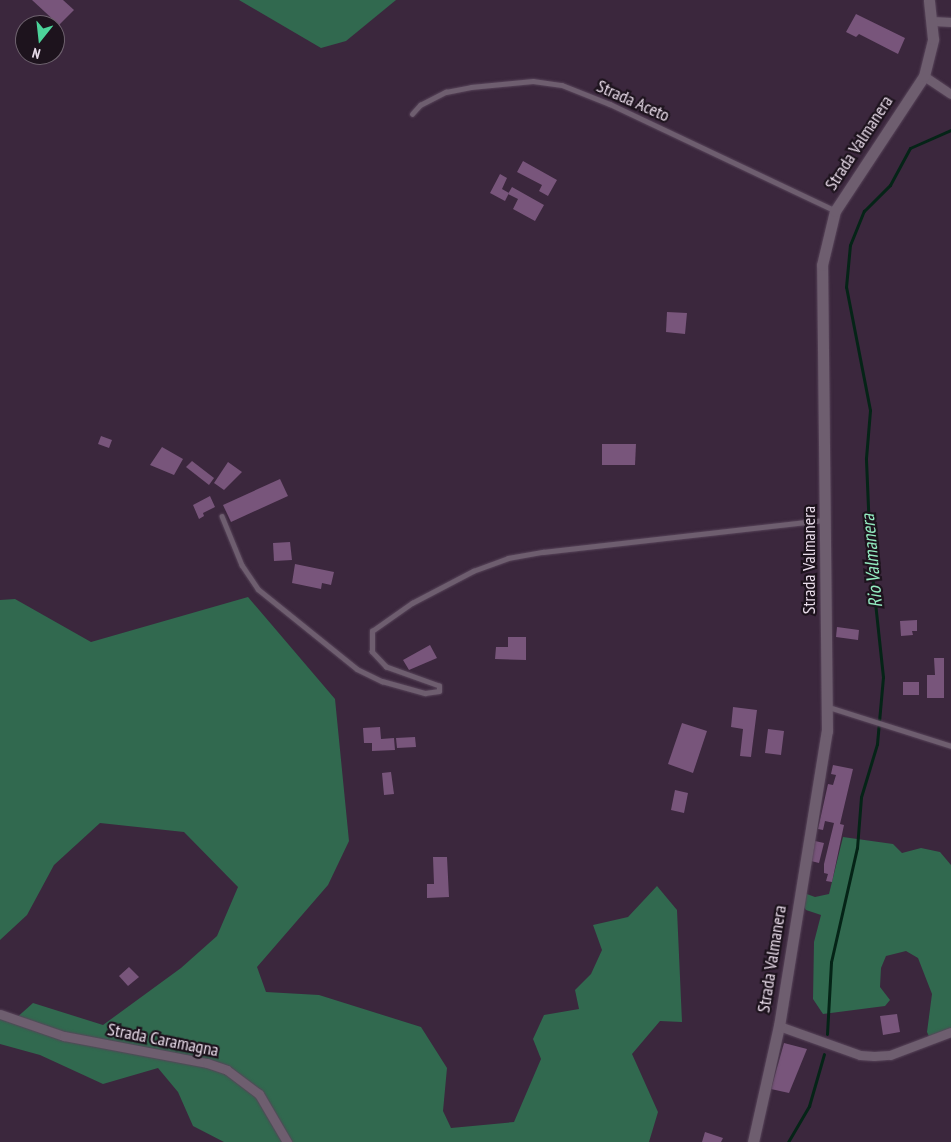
<!DOCTYPE html>
<style>
body{margin:0}
#map{position:relative;width:951px;height:1142px;overflow:hidden;background:#3b273d;font-family:"PT Sans Narrow",sans-serif}
div>[style]{position:absolute}
[style*='--x']{left:calc(var(--x)*1px);top:calc(var(--y)*1px);width:calc(var(--w)*1px);rotate:calc(var(--a)*1deg)}
.forest>*{inset:0;background:#31694f}
.stream>*{height:3px;margin:-1.5px;padding:0 1.5px;transform-origin:1.5px;border-radius:1.5px;background:#052417}
.building>*{inset:0;background:#78557b}
.roads{filter:drop-shadow(0 0 1px #574459) drop-shadow(0 0 1px #574459)}
.service>*{height:4.5px;margin:-2.25px;padding:0 2.25px;transform-origin:2.25px;border-radius:2.25px;background:#6e5e6f}
.minor>*{height:9px;margin:-4.5px;padding:0 4.5px;transform-origin:4.5px;border-radius:4.5px;background:#6e5e6f}
.tertiary>*{height:11px;margin:-5.5px;padding:0 5.5px;transform-origin:5.5px;border-radius:5.5px;background:#6e5e6f}
span{translate:-50% -50%;white-space:nowrap;text-align:center;line-height:1.15;-webkit-text-stroke:4.5px #1d131d;paint-order:stroke}
.street-label{font-size:18px;color:#e9dcea}
.water-label{font-size:19px;color:#94ecc1;font-style:italic}
.north{position:absolute;left:15px;top:15px;width:50px;height:50px;box-sizing:border-box;background:#1d131d;border:1px solid #6f636f;border-radius:50%;rotate:196deg;font-size:14px;font-weight:700;line-height:20px;text-align:center;color:#e9dcea}
.north::after{content:'';display:block;margin:auto;width:18px;height:22px;background:#4cd39a;clip-path:polygon(50% 0,100% 100%,50% 72%,0 100%)}
</style>
<div id="map">
<div class="forest">
<div style="clip-path:polygon(239px 0,396px 0,346px 41px,321px 48px)"></div>
<div style="clip-path:polygon(248px 597px,335px 699px,349px 841px,328px 885px,257px 967px,266px 992px,319px 995px,421px 1027px,447px 1068px,443px 1111px,451px 1128px,514px 1122px,541px 1059px,533px 1039px,544px 1015px,579px 1009px,575px 990px,591px 974px,602px 950px,593px 925px,628px 917px,657px 886px,677px 910px,682px 1022px,660px 1021px,632px 1054px,658px 1112px,649px 1142px,224px 1142px,193px 1126px,178px 1092px,158px 1068px,103px 1084px,40px 1055px,0 1044px,0 1014px,14px 1020px,33px 1003px,103px 1025px,181px 968px,217px 936px,238px 887px,184px 832px,100px 823px,54px 865px,27px 915px,0 940px,0 600px,15px 599px,91px 642px)"></div>
<div style="clip-path:polygon(843px 837px,893px 844px,902px 853px,921px 848px,940px 852px,951px 865px,951px 1032px,931px 1041px,927px 1032px,932px 994px,918px 958px,906px 951px,886px 956px,881px 968px,880px 987px,890px 1000px,885px 1006px,823px 1014px,813px 999px,814px 942px,821px 915px,806px 910px,802px 904px,804px 893px,815px 897px,829px 894px)"></div>
</div>
<div class="stream">
<div style="--x:827;--y:1034;--w:72;--a:-86.8"></div>
<div style="--x:831;--y:962;--w:117;--a:-77.2"></div>
<div style="--x:857;--y:848;--w:51;--a:-85.5"></div>
<div style="--x:861;--y:797;--w:55;--a:-73.2"></div>
<div style="--x:877;--y:744;--w:67;--a:-84.9"></div>
<div style="--x:883;--y:677;--w:123;--a:-96.1"></div>
<div style="--x:870;--y:555;--w:97;--a:-92.4"></div>
<div style="--x:866;--y:458;--w:48;--a:-85.2"></div>
<div style="--x:870;--y:410;--w:125;--a:-101"></div>
<div style="--x:846;--y:287;--w:42;--a:-84.6"></div>
<div style="--x:850;--y:245;--w:37;--a:-68"></div>
<div style="--x:864;--y:211;--w:37;--a:-45"></div>
<div style="--x:890;--y:185;--w:42;--a:-61.6"></div>
<div style="--x:910;--y:148;--w:45;--a:-23.7"></div>
<div style="--x:788;--y:1142;--w:42;--a:-59.7"></div>
<div style="--x:809;--y:1106;--w:54;--a:-73.9"></div>
</div>
<div class="building">
<div style="clip-path:polygon(32px 0,63px 0,74px 10px,59px 25px)"></div>
<div style="clip-path:polygon(856px 14px,905px 38px,898px 54px,859px 34px,856px 37px,846px 32px)"></div>
<div style="clip-path:polygon(523px 161px,557px 180px,548px 196px,539px 191px,542px 185px,517px 172px)"></div>
<div style="clip-path:polygon(500px 174px,507px 178px,502px 189px,509px 193px,505px 201px,490px 193px)"></div>
<div style="clip-path:polygon(512px 187px,544px 205px,535px 221px,513px 209px,518px 199px,508px 194px)"></div>
<div style="clip-path:polygon(667px 312px,687px 313px,685px 334px,666px 332px)"></div>
<div style="clip-path:polygon(101px 436px,112px 440px,109px 448px,98px 444px)"></div>
<div style="clip-path:polygon(602px 444px,636px 444px,635px 465px,602px 465px)"></div>
<div style="clip-path:polygon(162px 447px,183px 459px,174px 475px,150px 465px)"></div>
<div style="clip-path:polygon(192px 461px,214px 478px,209px 485px,186px 467px)"></div>
<div style="clip-path:polygon(228px 462px,242px 472px,224px 490px,214px 483px)"></div>
<div style="clip-path:polygon(280px 479px,288px 496px,231px 522px,223px 505px)"></div>
<div style="clip-path:polygon(210px 496px,215px 507px,203px 513px,204px 516px,199px 519px,193px 505px)"></div>
<div style="clip-path:polygon(290px 542px,292px 560px,274px 561px,273px 543px)"></div>
<div style="clip-path:polygon(295px 564px,334px 572px,331px 585px,322px 583px,321px 589px,292px 583px)"></div>
<div style="clip-path:polygon(917px 620px,917px 631px,912px 631px,913px 635px,901px 636px,900px 621px)"></div>
<div style="clip-path:polygon(837px 627px,859px 630px,858px 640px,836px 637px)"></div>
<div style="clip-path:polygon(508px 637px,526px 637px,526px 660px,495px 659px,496px 647px,508px 647px)"></div>
<div style="clip-path:polygon(430px 645px,437px 658px,409px 670px,403px 660px)"></div>
<div style="clip-path:polygon(934px 658px,944px 658px,944px 698px,927px 698px,927px 675px,935px 675px)"></div>
<div style="clip-path:polygon(903px 682px,919px 682px,919px 695px,903px 695px)"></div>
<div style="clip-path:polygon(733px 707px,757px 710px,751px 757px,740px 756px,743px 729px,731px 727px)"></div>
<div style="clip-path:polygon(682px 723px,707px 731px,693px 773px,668px 764px)"></div>
<div style="clip-path:polygon(380px 727px,381px 739px,394px 738px,395px 750px,372px 751px,372px 743px,364px 743px,363px 728px)"></div>
<div style="clip-path:polygon(768px 729px,784px 731px,781px 755px,765px 753px)"></div>
<div style="clip-path:polygon(415px 737px,416px 747px,397px 748px,396px 738px)"></div>
<div style="clip-path:polygon(833px 765px,853px 769px,840px 824px,844px 825px,832px 882px,826px 881px,828px 874px,824px 873px,824px 864px,834px 823px,825px 821px,823px 830px,818px 829px,828px 784px,833px 785px,836px 775px,831px 774px)"></div>
<div style="clip-path:polygon(391px 772px,394px 794px,384px 795px,382px 773px)"></div>
<div style="clip-path:polygon(675px 790px,688px 793px,684px 813px,671px 810px)"></div>
<div style="clip-path:polygon(815px 841px,824px 843px,819px 863px,811px 861px)"></div>
<div style="clip-path:polygon(433px 857px,447px 857px,449px 897px,427px 898px,427px 884px,434px 884px)"></div>
<div style="clip-path:polygon(129px 967px,139px 977px,128px 986px,119px 976px)"></div>
<div style="clip-path:polygon(897px 1014px,900px 1032px,883px 1035px,880px 1016px)"></div>
<div style="clip-path:polygon(784px 1043px,807px 1049px,789px 1093px,771px 1089px)"></div>
<div style="clip-path:polygon(705px 1132px,723px 1138px,721px 1142px,702px 1142px)"></div>
</div>
<div class="roads">
<div class="service">
<div style="--x:412;--y:114;--w:12;--a:-48"></div>
<div style="--x:420;--y:105;--w:29;--a:-27"></div>
<div style="--x:446;--y:92;--w:25;--a:-11"></div>
<div style="--x:471;--y:87;--w:62;--a:-5.5"></div>
<div style="--x:533;--y:81;--w:29;--a:8"></div>
<div style="--x:562;--y:85;--w:52;--a:21.6"></div>
<div style="--x:610;--y:104;--w:248;--a:25.3"></div>
<div style="--x:222;--y:516;--w:53;--a:67.8"></div>
<div style="--x:242;--y:565;--w:29;--a:56"></div>
<div style="--x:258;--y:589;--w:127;--a:38.9"></div>
<div style="--x:357;--y:669;--w:28;--a:26"></div>
<div style="--x:382;--y:681;--w:45;--a:15.6"></div>
<div style="--x:425;--y:693;--w:14;--a:-8"></div>
<div style="--x:439;--y:691;--w:5;--a:-90"></div>
<div style="--x:439;--y:686;--w:56;--a:-160.3"></div>
<div style="--x:386;--y:667;--w:21;--a:-133"></div>
<div style="--x:372;--y:652;--w:21;--a:-90"></div>
<div style="--x:372;--y:631;--w:49;--a:-35"></div>
<div style="--x:412;--y:603;--w:69;--a:-27.7"></div>
<div style="--x:473;--y:571;--w:37;--a:-20"></div>
<div style="--x:508;--y:558;--w:36;--a:-10"></div>
<div style="--x:543;--y:552;--w:282;--a:-6.5"></div>
<div style="--x:829;--y:707;--w:128;--a:17.7"></div>
</div>
<div class="minor">
<div style="--x:933;--y:21;--w:18;--a:3"></div>
<div style="--x:924;--y:76;--w:32;--a:34"></div>
<div style="--x:0;--y:1014;--w:68;--a:19"></div>
<div style="--x:64;--y:1036;--w:146;--a:10.7"></div>
<div style="--x:207;--y:1063;--w:21;--a:19"></div>
<div style="--x:227;--y:1070;--w:40;--a:37"></div>
<div style="--x:259;--y:1094;--w:56;--a:59.7"></div>
<div style="--x:779;--y:1026;--w:86;--a:19.7"></div>
<div style="--x:860;--y:1055;--w:14;--a:4"></div>
<div style="--x:874;--y:1056;--w:16;--a:-4"></div>
<div style="--x:890;--y:1055;--w:65;--a:-20.7"></div>
</div>
<div class="tertiary">
<div style="--x:753;--y:1142;--w:119;--a:-77.4"></div>
<div style="--x:779;--y:1026;--w:299;--a:-80.8"></div>
<div style="--x:827;--y:731;--w:466;--a:-90.6"></div>
<div style="--x:822;--y:265;--w:56;--a:-76.5"></div>
<div style="--x:835;--y:211;--w:162;--a:-56.6"></div>
<div style="--x:924;--y:76;--w:38;--a:-76"></div>
<div style="--x:933;--y:39;--w:39;--a:-96"></div>
</div>
</div>
<div class="street-label">
<span style="left:633px;top:101px;rotate:24deg">Strada Aceto</span>
<span style="left:859px;top:143px;rotate:-57deg">Strada Valmanera</span>
<span style="left:809px;top:560px;rotate:-90deg">Strada Valmanera</span>
<span style="left:772px;top:959px;rotate:-81deg">Strada Valmanera</span>
<span style="left:163px;top:1040px;rotate:11deg">Strada Caramagna</span>
</div>
<div class="water-label">
<span style="left:872px;top:561px;rotate:-95deg">Rio Valmanera</span>
</div>
<div class="north">N</div>
</div>
